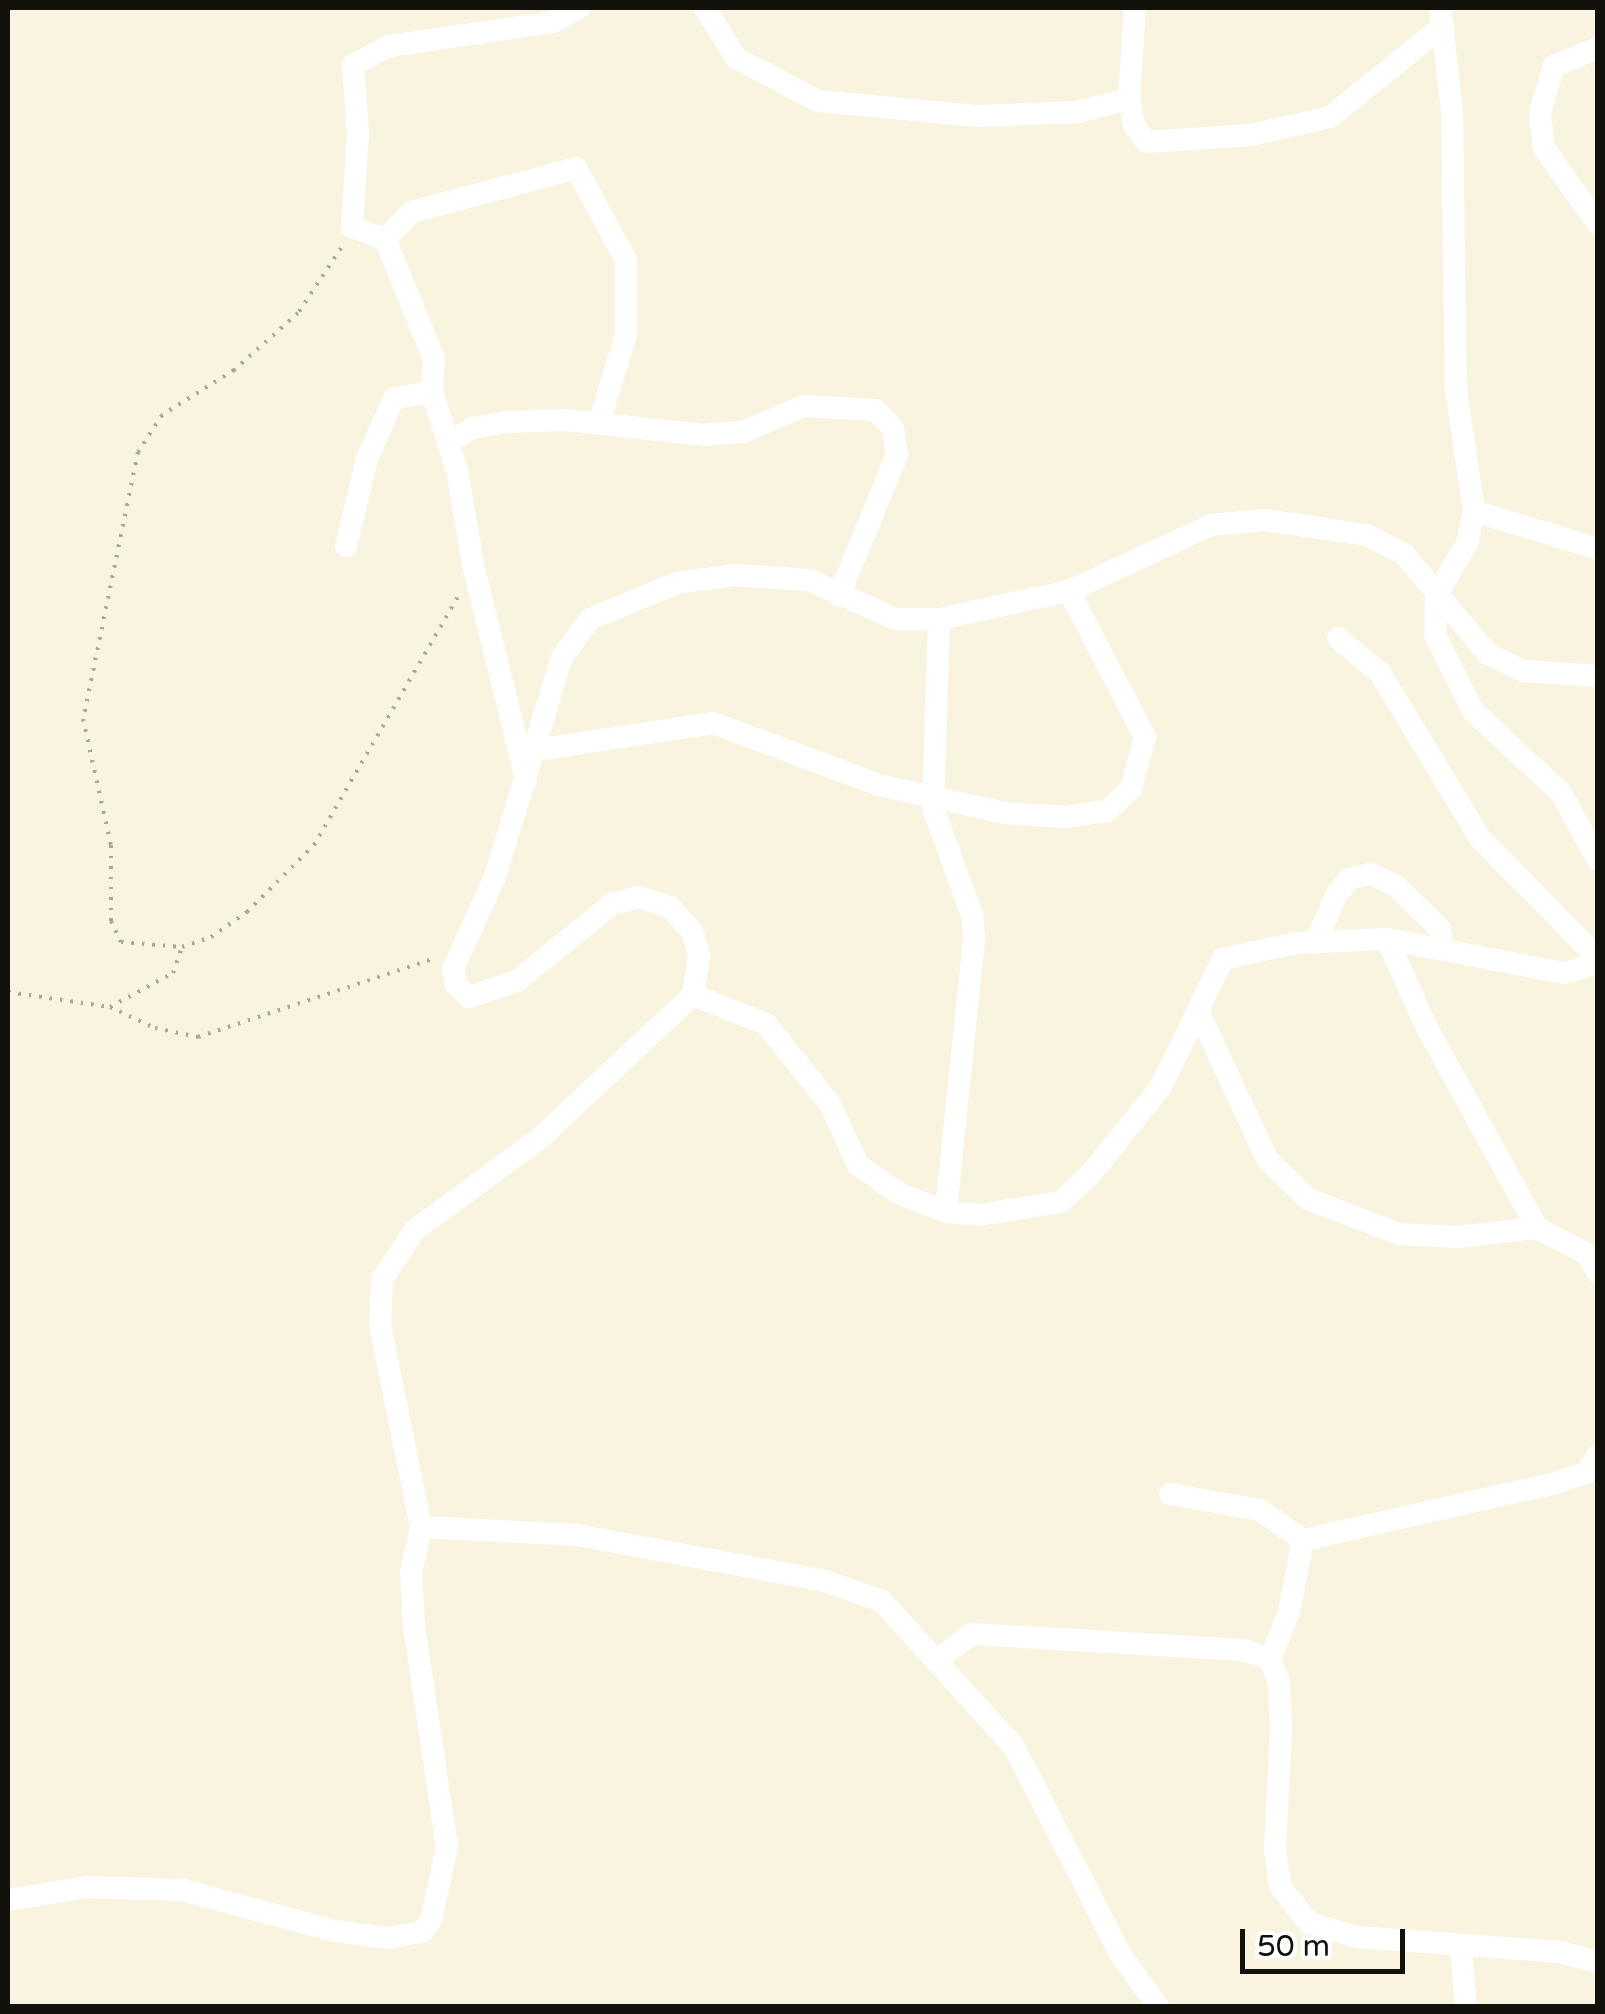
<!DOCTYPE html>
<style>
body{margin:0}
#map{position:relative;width:1605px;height:2014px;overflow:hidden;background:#f8f4e0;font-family:"Varela Round",sans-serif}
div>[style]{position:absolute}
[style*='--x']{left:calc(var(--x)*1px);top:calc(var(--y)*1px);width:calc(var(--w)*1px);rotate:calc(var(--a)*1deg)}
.path>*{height:4px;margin-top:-2px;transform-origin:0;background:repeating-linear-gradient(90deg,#aaa798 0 2.5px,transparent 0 10.5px)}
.minor>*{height:22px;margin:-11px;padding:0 11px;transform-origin:11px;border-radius:11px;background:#fff}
span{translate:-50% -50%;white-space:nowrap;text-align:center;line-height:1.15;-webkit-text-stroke:8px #fff;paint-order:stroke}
.frame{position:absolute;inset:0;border:10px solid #13110b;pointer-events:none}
.scale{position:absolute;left:1240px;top:1929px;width:165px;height:45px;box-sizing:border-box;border:5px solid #13110b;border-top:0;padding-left:12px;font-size:30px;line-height:35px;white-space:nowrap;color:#13110b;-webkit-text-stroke:8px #fff;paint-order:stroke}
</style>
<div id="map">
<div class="path">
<div style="--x:341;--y:248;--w:78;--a:123.5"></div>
<div style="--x:298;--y:313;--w:86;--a:138.3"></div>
<div style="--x:234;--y:370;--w:85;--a:148"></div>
<div style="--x:162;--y:415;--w:44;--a:123"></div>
<div style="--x:138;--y:452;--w:273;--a:101.6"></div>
<div style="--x:83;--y:719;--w:129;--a:77.5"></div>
<div style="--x:111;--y:845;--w:76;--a:90"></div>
<div style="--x:111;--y:921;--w:23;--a:65"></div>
<div style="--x:121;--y:942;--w:61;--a:4.7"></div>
<div style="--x:182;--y:947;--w:31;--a:-19"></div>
<div style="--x:211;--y:937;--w:44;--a:-34.8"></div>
<div style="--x:247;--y:912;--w:95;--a:-45"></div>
<div style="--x:314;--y:845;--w:289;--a:-59.9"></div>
<div style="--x:8;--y:992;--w:103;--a:8.4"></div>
<div style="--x:110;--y:1007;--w:50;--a:25"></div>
<div style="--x:155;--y:1028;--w:44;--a:11.8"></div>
<div style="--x:198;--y:1037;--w:247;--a:-18.4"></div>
<div style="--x:110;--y:1007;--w:72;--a:-28.4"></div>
<div style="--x:173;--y:973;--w:28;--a:-71"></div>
</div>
<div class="minor">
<div style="--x:705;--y:8;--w:59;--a:58.2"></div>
<div style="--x:736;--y:58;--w:93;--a:27.7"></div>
<div style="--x:818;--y:101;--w:161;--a:5.4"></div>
<div style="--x:978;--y:116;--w:99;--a:-2.3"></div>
<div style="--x:1077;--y:112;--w:54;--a:-14"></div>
<div style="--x:1135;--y:8;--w:91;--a:93.8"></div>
<div style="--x:1129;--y:99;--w:26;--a:79"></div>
<div style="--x:1134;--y:125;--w:21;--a:53"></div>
<div style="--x:1147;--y:142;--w:104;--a:-3.9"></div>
<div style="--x:1251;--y:135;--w:81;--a:-12.8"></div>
<div style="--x:1330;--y:117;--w:145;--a:-38.8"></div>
<div style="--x:1440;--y:8;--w:105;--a:83.4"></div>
<div style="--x:1452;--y:112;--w:277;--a:89.2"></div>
<div style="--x:1456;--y:389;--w:123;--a:81.6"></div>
<div style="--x:1474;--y:511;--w:33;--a:102"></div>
<div style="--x:1467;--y:543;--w:61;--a:120.3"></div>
<div style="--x:1436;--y:596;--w:39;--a:91"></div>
<div style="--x:1435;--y:635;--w:85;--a:63.4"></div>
<div style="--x:1473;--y:711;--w:120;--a:43"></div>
<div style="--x:1561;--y:793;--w:77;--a:61.1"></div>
<div style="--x:1598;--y:48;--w:48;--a:157.8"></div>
<div style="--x:1554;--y:66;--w:48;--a:106.9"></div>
<div style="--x:1540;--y:112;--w:36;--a:84"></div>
<div style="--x:1544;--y:148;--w:93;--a:54.6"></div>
<div style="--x:385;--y:239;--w:38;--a:-45"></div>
<div style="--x:412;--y:212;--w:170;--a:-15"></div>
<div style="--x:576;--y:168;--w:105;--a:61.5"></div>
<div style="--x:626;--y:260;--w:75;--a:90"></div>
<div style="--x:626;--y:335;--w:92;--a:107.1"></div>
<div style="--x:449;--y:442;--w:27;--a:-31"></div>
<div style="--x:472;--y:428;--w:35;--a:-10"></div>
<div style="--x:506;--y:422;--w:60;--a:-1.9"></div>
<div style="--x:566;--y:420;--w:138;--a:6.2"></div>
<div style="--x:703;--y:435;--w:40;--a:-4.3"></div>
<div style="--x:743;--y:432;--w:66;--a:-23.1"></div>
<div style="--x:804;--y:406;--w:71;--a:3.2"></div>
<div style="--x:875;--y:410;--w:25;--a:45"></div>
<div style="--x:893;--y:428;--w:27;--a:82"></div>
<div style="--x:897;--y:455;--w:152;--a:112.5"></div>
<div style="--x:1474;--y:511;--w:130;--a:17"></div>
<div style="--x:346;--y:546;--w:89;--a:-76.4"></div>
<div style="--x:367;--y:459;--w:67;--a:-66.1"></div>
<div style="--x:394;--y:398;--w:38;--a:-9"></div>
<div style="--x:939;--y:619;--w:189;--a:91.8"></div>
<div style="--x:933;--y:808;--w:114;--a:70"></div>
<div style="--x:972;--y:915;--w:24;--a:85"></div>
<div style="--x:974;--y:939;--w:274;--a:95.9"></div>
<div style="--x:1338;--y:638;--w:55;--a:39.8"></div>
<div style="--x:1380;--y:673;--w:193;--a:58.8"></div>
<div style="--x:1480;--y:838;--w:168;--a:45.5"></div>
<div style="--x:535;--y:750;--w:180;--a:-8.6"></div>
<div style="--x:713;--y:723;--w:177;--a:20.5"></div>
<div style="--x:879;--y:785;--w:128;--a:12.6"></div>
<div style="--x:1004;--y:813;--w:62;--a:3.7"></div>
<div style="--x:1066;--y:817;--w:41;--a:-8.3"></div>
<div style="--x:1107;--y:811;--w:33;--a:-43"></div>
<div style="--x:1131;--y:789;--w:54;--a:-74.9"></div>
<div style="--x:1145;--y:737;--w:165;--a:-117.5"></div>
<div style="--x:526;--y:779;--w:216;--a:-103.9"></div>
<div style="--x:474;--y:569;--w:99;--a:-99.8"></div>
<div style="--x:457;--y:471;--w:83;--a:-107.6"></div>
<div style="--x:432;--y:392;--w:33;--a:-87"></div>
<div style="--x:434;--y:359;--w:130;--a:-112.2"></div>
<div style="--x:385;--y:239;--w:35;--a:-160"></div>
<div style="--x:352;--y:227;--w:93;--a:-86.3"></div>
<div style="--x:358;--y:134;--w:69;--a:-94.1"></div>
<div style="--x:353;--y:65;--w:41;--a:-27.8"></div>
<div style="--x:389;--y:46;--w:166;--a:-8.3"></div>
<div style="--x:553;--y:22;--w:30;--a:-28"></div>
<div style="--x:1387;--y:939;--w:95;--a:65.9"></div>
<div style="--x:1426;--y:1026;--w:230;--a:61.2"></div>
<div style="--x:1537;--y:1228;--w:56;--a:27.5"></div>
<div style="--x:1587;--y:1254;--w:22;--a:60"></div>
<div style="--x:1315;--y:943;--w:54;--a:-65.8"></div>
<div style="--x:1337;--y:894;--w:19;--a:-51"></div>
<div style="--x:1349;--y:879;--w:22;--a:-13"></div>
<div style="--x:1370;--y:874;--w:27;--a:24"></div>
<div style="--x:1395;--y:885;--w:63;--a:44.4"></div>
<div style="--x:1440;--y:929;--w:20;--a:84"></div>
<div style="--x:693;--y:995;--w:79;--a:21.7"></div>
<div style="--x:766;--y:1024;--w:102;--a:51.3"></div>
<div style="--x:830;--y:1104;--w:67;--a:65.3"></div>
<div style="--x:858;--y:1165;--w:49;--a:35"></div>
<div style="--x:898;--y:1193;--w:52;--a:21.6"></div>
<div style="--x:946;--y:1212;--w:33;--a:5"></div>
<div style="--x:979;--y:1215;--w:82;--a:-9.1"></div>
<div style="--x:1060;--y:1202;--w:40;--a:-42"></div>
<div style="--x:1090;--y:1175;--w:112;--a:-51.2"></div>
<div style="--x:1160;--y:1088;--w:144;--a:-64"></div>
<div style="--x:1223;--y:959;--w:75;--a:-12.4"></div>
<div style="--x:1296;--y:943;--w:91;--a:-2.5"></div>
<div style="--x:1387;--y:939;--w:180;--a:10.9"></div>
<div style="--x:1564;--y:973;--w:35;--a:-16"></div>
<div style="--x:1200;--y:1015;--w:159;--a:65"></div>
<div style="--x:1267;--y:1159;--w:57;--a:44.3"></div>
<div style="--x:1308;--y:1199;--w:97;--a:21"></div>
<div style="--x:1399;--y:1234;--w:58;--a:3"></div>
<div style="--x:1457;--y:1237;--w:81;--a:-6.4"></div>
<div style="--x:1598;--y:1455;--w:22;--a:124"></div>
<div style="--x:1586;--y:1473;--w:32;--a:162"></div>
<div style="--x:1556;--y:1483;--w:259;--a:167.3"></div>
<div style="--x:1303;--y:1540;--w:73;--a:101"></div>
<div style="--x:1289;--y:1612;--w:51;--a:112"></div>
<div style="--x:1270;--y:1659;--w:26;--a:69"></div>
<div style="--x:1279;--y:1683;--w:45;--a:87.5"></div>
<div style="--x:1281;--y:1728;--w:122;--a:92.8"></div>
<div style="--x:1275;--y:1850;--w:36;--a:82"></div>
<div style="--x:1280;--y:1886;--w:47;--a:51.9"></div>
<div style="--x:1309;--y:1923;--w:50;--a:16.3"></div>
<div style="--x:1357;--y:1937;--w:204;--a:4.2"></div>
<div style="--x:1560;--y:1952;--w:39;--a:15"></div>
<div style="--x:1170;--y:1494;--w:91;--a:10.1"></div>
<div style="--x:1260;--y:1510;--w:52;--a:34.9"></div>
<div style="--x:421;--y:1527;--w:156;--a:2.9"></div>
<div style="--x:577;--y:1535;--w:252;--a:10.5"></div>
<div style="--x:825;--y:1581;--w:60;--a:19.3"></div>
<div style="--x:882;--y:1601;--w:197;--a:47.9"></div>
<div style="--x:1014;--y:1747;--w:236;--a:62.8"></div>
<div style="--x:1122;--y:1957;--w:61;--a:53.7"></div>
<div style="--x:938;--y:1659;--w:42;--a:-36.3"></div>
<div style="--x:972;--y:1634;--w:271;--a:3.4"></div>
<div style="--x:1243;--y:1650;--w:28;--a:18"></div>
<div style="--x:8;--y:1900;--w:80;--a:-9.3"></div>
<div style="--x:87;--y:1887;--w:95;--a:1.8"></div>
<div style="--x:182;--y:1890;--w:158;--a:15"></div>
<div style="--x:335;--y:1931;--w:52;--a:7.7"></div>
<div style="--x:387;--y:1938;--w:36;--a:-10"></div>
<div style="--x:422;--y:1932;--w:15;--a:-53"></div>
<div style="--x:431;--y:1920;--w:75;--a:-77.6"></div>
<div style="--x:447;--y:1847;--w:223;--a:-98.5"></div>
<div style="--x:414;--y:1626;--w:53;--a:-93.2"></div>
<div style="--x:411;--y:1573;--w:47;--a:-77.7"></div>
<div style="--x:421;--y:1527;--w:206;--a:-101.5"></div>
<div style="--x:380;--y:1325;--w:46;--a:-87.5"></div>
<div style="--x:382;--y:1279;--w:59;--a:-56"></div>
<div style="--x:415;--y:1230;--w:154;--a:-36.3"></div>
<div style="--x:539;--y:1139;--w:211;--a:-43.1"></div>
<div style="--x:693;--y:995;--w:40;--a:-81.5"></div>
<div style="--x:699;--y:955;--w:25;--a:-106"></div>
<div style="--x:692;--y:931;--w:33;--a:-133"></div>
<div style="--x:670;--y:907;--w:33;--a:-162"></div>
<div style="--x:639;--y:897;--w:28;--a:165"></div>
<div style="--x:612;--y:904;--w:122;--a:141"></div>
<div style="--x:517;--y:981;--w:51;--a:161.6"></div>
<div style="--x:469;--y:997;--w:18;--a:-137"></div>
<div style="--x:456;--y:985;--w:16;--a:-101"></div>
<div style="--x:453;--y:969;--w:101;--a:-65.5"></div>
<div style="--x:495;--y:877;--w:230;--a:-73.1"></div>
<div style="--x:562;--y:657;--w:47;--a:-53.6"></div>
<div style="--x:590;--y:619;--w:94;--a:-22.5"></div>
<div style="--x:677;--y:583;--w:58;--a:-8"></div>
<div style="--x:734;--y:575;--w:75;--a:3.8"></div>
<div style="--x:809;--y:580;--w:94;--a:24.4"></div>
<div style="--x:895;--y:619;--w:44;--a:0"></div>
<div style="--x:939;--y:619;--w:133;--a:-12.2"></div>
<div style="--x:1069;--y:591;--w:157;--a:-24.9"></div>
<div style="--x:1211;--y:525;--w:54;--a:-5.3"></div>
<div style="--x:1265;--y:520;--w:103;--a:8.4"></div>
<div style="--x:1367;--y:535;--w:42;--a:27.2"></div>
<div style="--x:1404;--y:554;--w:131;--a:50"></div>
<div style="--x:1488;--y:654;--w:39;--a:26"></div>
<div style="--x:1523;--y:671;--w:75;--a:3.8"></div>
<div style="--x:1461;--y:1949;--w:57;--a:85"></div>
</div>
<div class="frame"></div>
<div class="scale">50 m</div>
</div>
